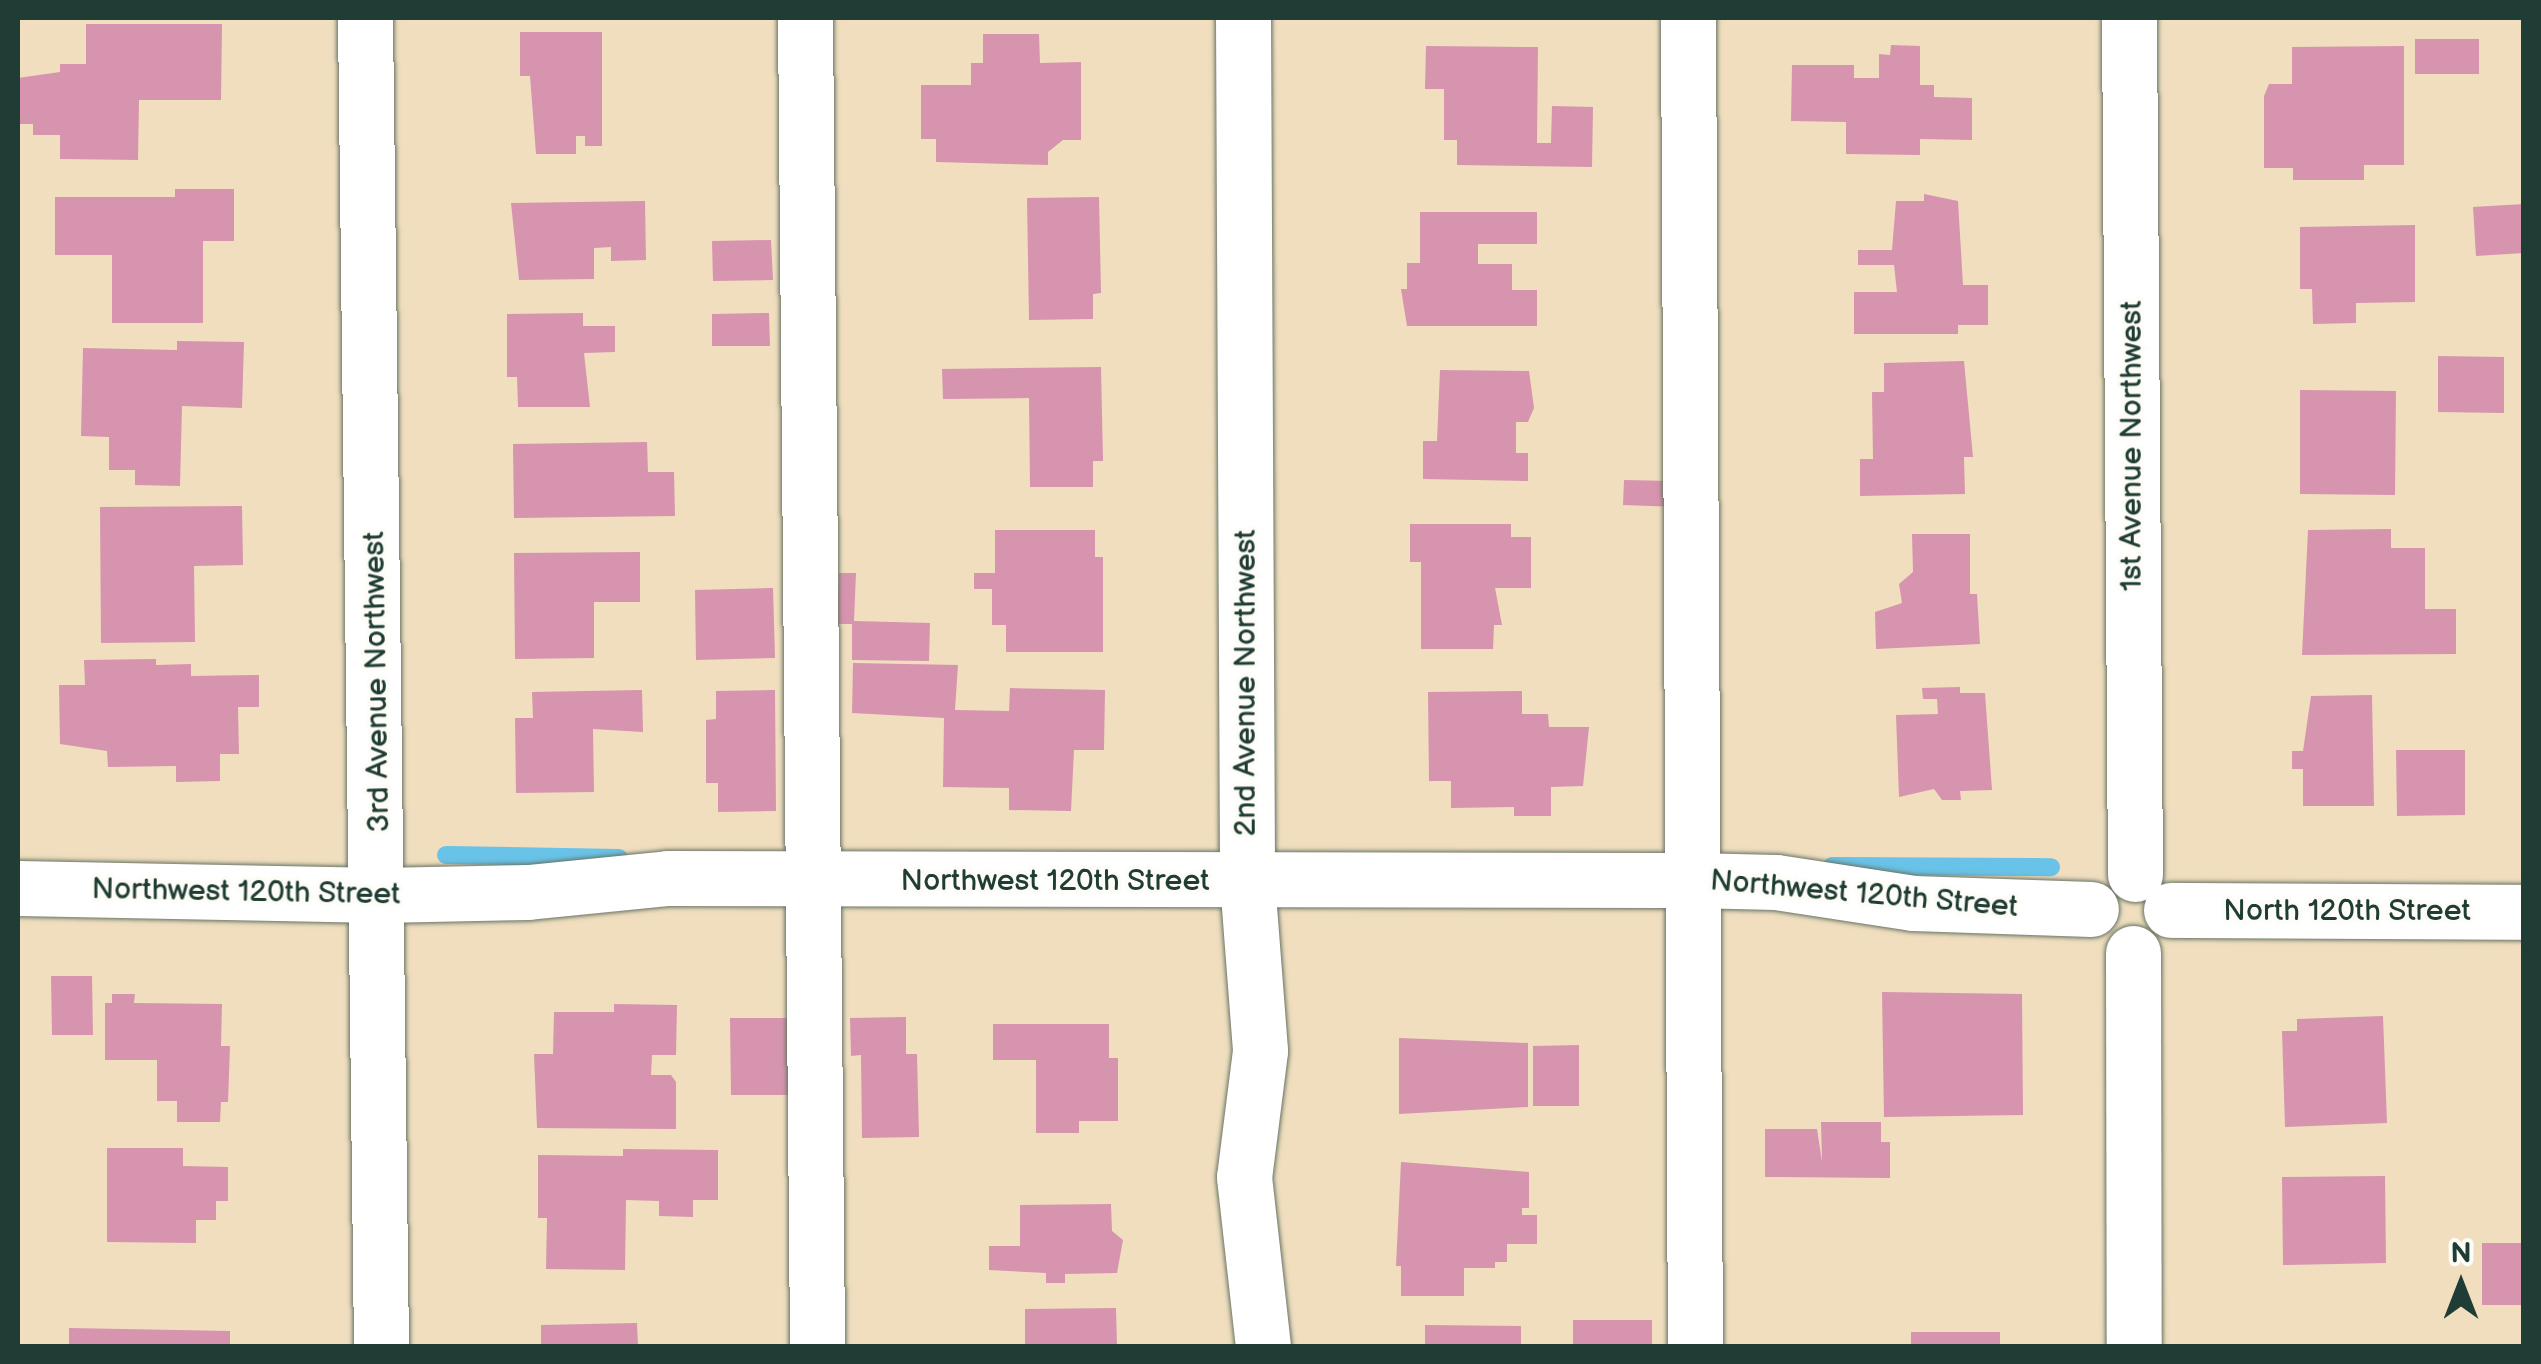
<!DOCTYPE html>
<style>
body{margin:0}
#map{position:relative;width:2541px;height:1364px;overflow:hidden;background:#f0debf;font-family:"Balsamiq Sans",sans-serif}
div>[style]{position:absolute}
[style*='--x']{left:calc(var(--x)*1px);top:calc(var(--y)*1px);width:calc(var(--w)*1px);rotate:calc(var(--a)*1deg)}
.stream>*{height:18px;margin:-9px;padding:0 9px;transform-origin:9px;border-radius:9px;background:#69c2e7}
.building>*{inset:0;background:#d694ae}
.roads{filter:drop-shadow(0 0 2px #687565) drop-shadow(0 0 2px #687565)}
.minor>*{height:55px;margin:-27.5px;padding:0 27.5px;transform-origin:27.5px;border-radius:27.5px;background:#fff}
span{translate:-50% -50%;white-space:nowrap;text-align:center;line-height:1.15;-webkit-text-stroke:8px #fdfcf7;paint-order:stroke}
.street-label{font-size:30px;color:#1f3d34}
.frame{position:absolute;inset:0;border:20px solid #1f3d34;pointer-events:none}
.north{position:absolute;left:2411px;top:1234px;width:100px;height:100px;-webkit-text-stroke:8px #fdfcf7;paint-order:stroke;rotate:0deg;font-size:28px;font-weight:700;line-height:40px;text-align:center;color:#1f3d34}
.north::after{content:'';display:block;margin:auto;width:35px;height:45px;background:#1f3d34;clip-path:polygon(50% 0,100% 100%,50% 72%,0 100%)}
</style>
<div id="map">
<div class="stream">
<div style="--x:446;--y:855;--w:173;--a:1"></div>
<div style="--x:1832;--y:866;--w:219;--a:0.3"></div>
</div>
<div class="building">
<div style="clip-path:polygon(86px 24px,222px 24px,221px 100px,139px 100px,138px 160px,60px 159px,60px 135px,33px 135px,33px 124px,18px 124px,18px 78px,60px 72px,60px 64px,86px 64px)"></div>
<div style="clip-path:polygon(520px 32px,602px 32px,602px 146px,585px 146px,585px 136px,576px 136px,576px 154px,536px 154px,530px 76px,520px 76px)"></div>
<div style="clip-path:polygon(983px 34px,1039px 34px,1040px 63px,1081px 62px,1081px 140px,1063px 140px,1048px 152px,1048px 165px,936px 162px,936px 139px,921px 139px,921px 85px,971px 85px,971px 63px,983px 63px)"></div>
<div style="clip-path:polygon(2415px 39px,2479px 39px,2479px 74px,2415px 74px)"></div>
<div style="clip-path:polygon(1891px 45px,1920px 46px,1920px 85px,1934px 85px,1934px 97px,1972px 98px,1972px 140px,1920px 139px,1920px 155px,1846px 154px,1846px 122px,1791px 121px,1792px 65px,1854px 65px,1854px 78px,1879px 78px,1879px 54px,1890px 55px)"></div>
<div style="clip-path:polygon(1426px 46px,1538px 47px,1537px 143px,1551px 143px,1552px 106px,1593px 107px,1592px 167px,1457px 165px,1457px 140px,1444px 140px,1444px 89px,1425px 89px)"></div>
<div style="clip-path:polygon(2404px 46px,2404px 165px,2364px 165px,2364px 180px,2293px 180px,2293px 168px,2264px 168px,2264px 96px,2269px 84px,2292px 84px,2292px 47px)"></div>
<div style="clip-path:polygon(175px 189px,234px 189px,234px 241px,203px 241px,203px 323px,112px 323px,112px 255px,55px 255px,55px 197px,175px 197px)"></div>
<div style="clip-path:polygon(1924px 194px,1958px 201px,1963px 285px,1988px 285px,1988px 325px,1958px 325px,1958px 334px,1854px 334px,1854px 292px,1897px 292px,1894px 265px,1858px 265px,1858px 250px,1892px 250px,1896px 201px,1924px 201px)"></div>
<div style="clip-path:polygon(1099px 197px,1101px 293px,1093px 294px,1093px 319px,1029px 320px,1027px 198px)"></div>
<div style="clip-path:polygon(645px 201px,646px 260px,611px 261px,611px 247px,594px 248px,594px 279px,519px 280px,511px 203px)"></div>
<div style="clip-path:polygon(2524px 204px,2524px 253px,2476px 256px,2473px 207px)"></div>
<div style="clip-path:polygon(1420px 212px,1537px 212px,1537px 244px,1478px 244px,1478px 264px,1512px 264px,1512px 290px,1537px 290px,1537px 326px,1407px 326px,1401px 289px,1407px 289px,1407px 263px,1420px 263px)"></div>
<div style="clip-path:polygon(2415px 225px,2415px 302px,2356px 303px,2356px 323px,2313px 324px,2312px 289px,2300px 289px,2300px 227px)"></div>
<div style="clip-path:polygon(771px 240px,773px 280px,713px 281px,712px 241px)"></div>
<div style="clip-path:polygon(583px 313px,583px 326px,615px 326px,615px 352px,584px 353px,590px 407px,518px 407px,517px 377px,507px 377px,507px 314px)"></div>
<div style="clip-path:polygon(769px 313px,770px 346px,712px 346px,712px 314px)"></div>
<div style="clip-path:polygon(177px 341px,244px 342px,242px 408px,182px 406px,180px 486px,135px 485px,135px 470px,109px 470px,109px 437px,81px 436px,83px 348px,177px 350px)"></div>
<div style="clip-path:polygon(2438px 356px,2504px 357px,2504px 413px,2438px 412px)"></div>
<div style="clip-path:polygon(1964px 361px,1973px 457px,1964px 457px,1965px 494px,1860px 496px,1860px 459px,1873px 459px,1872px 392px,1884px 392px,1884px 363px)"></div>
<div style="clip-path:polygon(1101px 367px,1103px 461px,1093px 461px,1093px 487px,1030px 487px,1029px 398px,943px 399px,942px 369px)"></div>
<div style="clip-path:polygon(1440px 370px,1529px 371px,1534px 408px,1528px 422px,1516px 422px,1516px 453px,1528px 453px,1528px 481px,1423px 479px,1423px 441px,1437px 441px)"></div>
<div style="clip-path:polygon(2300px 390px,2396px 391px,2395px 495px,2300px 494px)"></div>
<div style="clip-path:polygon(647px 442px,648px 472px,674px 472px,675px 516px,514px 518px,513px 444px)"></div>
<div style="clip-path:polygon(1624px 480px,1672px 481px,1678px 507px,1623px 505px)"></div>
<div style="clip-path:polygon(242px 506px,243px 565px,194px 566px,195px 642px,101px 643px,100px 507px)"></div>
<div style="clip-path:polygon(1410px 524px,1511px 524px,1511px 537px,1531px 537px,1531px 588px,1495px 588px,1502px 625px,1494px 625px,1493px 649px,1421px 649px,1421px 562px,1410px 562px)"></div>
<div style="clip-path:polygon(2391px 529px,2391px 548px,2425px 548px,2425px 609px,2456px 609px,2456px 654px,2302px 655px,2308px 530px)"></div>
<div style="clip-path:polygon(995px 530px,1095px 530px,1095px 557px,1103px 557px,1103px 652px,1006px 652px,1006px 625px,992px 625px,992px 589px,974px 589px,974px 573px,995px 573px)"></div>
<div style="clip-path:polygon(1912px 534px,1970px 534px,1970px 594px,1977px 594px,1980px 644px,1876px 649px,1875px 612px,1902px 603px,1899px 584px,1913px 572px)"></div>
<div style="clip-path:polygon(640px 552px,640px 602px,594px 602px,594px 658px,515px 659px,514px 553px)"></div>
<div style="clip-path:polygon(839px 573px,856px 573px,854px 621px,930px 623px,929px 661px,852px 660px,852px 624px,837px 624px)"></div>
<div style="clip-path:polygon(773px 588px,775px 658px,696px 660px,695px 590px)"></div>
<div style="clip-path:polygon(156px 659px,156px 665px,191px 664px,191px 676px,259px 675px,259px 707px,238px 707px,239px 754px,220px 754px,220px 781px,176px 782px,176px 766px,108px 767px,107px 751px,60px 744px,59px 685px,85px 685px,84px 660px)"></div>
<div style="clip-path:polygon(853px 663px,958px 665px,955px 710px,1009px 711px,1010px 688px,1105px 690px,1104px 750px,1074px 750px,1071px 811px,1009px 810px,1009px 788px,943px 787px,944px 718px,852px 713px)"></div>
<div style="clip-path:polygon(1960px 687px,1960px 693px,1985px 693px,1992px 790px,1960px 791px,1961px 800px,1942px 800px,1934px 789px,1899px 797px,1896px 715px,1938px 714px,1937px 699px,1923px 699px,1922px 688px)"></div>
<div style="clip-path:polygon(642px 690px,643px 732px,593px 729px,594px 792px,516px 793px,515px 718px,533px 718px,532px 692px)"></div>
<div style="clip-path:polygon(775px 690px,776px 811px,718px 812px,718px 783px,706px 783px,706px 720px,716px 719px,716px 691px)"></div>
<div style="clip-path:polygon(1522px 691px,1522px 714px,1548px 714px,1549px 727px,1589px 727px,1583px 786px,1551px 787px,1551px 816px,1514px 816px,1514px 807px,1451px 808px,1451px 781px,1429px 781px,1428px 692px)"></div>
<div style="clip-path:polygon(2372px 695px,2374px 806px,2303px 806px,2303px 769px,2292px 769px,2292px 751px,2303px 751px,2311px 696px)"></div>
<div style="clip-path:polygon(2396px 750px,2465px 750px,2465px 815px,2397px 816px)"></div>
<div style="clip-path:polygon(51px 976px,92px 976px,93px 1035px,52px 1035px)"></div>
<div style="clip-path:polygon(1882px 992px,2022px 994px,2023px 1115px,1884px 1117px)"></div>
<div style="clip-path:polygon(112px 994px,135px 994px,134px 1003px,222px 1004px,221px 1046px,230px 1046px,228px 1102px,221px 1102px,220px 1122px,177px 1122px,177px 1101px,157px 1101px,157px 1060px,105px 1060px,105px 1003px,112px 1003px)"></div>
<div style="clip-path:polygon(614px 1004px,677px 1005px,676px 1055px,652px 1055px,651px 1075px,671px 1075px,676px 1082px,676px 1129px,537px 1128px,534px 1054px,553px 1054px,554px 1012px,614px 1012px)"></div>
<div style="clip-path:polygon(2383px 1016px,2387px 1123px,2285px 1127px,2282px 1031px,2297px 1031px,2297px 1019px)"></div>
<div style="clip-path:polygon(906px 1017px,906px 1054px,917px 1054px,919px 1137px,862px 1138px,861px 1055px,851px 1056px,850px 1018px)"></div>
<div style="clip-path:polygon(730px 1018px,791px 1018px,792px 1095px,731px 1095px)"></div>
<div style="clip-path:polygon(993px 1024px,1109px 1024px,1109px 1058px,1118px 1058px,1118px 1121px,1079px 1121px,1079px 1133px,1036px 1133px,1036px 1060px,993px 1060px)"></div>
<div style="clip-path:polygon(1399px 1038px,1528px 1043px,1528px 1107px,1399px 1114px)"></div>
<div style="clip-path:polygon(1579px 1045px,1579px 1106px,1533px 1106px,1533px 1046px)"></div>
<div style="clip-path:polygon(1821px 1122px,1881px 1122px,1881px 1142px,1890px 1142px,1890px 1178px,1765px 1177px,1765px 1129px,1817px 1129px,1822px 1162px)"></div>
<div style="clip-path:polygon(107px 1148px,183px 1148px,183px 1166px,228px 1167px,228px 1201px,216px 1201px,216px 1220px,196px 1220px,196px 1243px,107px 1242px)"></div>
<div style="clip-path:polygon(623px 1149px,718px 1150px,718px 1200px,693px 1200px,693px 1217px,659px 1216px,659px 1201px,626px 1200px,625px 1270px,546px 1269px,547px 1218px,538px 1218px,538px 1155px,623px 1156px)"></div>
<div style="clip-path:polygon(1401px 1162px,1529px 1172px,1529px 1208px,1522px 1208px,1522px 1215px,1537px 1215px,1537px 1244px,1507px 1244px,1507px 1262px,1495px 1262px,1495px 1268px,1464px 1268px,1464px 1296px,1401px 1296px,1401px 1266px,1396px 1266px)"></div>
<div style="clip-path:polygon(2385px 1176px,2386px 1263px,2283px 1265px,2282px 1177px)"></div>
<div style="clip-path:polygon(1111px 1204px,1112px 1231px,1123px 1240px,1117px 1273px,1065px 1274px,1065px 1283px,1046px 1283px,1046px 1273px,989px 1270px,989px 1246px,1020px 1246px,1020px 1205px)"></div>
<div style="clip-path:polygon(2482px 1243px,2524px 1243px,2524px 1305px,2482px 1305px)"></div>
<div style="clip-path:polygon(1116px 1308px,1117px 1346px,1025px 1346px,1025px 1309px)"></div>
<div style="clip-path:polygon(1573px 1320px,1652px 1320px,1652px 1346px,1573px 1346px)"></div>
<div style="clip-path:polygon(637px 1323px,638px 1346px,541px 1346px,541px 1325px)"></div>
<div style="clip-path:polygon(1425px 1325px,1521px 1326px,1521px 1346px,1425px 1346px)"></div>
<div style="clip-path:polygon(69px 1328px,230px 1331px,230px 1346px,69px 1346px)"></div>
<div style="clip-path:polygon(1911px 1332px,2000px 1332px,2000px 1346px,1911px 1346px)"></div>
</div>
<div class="roads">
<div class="minor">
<div style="--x:365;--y:18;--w:1328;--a:89.31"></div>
<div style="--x:805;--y:18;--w:1328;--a:89.48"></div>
<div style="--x:1243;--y:18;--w:863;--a:89.73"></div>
<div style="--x:1247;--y:881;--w:170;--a:85.6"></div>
<div style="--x:1260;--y:1051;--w:127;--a:97.2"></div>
<div style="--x:1244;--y:1177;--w:170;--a:83.6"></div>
<div style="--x:1688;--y:18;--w:1328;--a:89.7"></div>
<div style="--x:2129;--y:18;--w:856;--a:89.6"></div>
<div style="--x:18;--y:888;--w:362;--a:1.1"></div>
<div style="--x:380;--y:895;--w:148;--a:-1.2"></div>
<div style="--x:528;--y:892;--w:141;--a:-5.7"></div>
<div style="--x:668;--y:878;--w:1024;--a:0.11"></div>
<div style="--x:1692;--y:880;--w:84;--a:1.4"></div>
<div style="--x:1776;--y:882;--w:139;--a:8.7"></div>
<div style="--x:1913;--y:903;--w:178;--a:1.9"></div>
<div style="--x:2171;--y:910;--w:353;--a:0.3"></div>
<div style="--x:2133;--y:953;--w:393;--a:89.9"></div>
</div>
</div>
<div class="street-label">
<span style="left:2132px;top:446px;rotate:-90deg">1st Avenue Northwest</span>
<span style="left:377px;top:682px;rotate:-91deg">3rd Avenue Northwest</span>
<span style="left:1246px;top:683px;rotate:-90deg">2nd Avenue Northwest</span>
<span style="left:1055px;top:881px">Northwest 120th Street</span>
<span style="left:246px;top:892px;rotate:1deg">Northwest 120th Street</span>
<span style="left:1864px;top:894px;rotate:5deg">Northwest 120th Street</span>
<span style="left:2347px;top:911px">North 120th Street</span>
</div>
<div class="frame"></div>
<div class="north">N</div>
</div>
